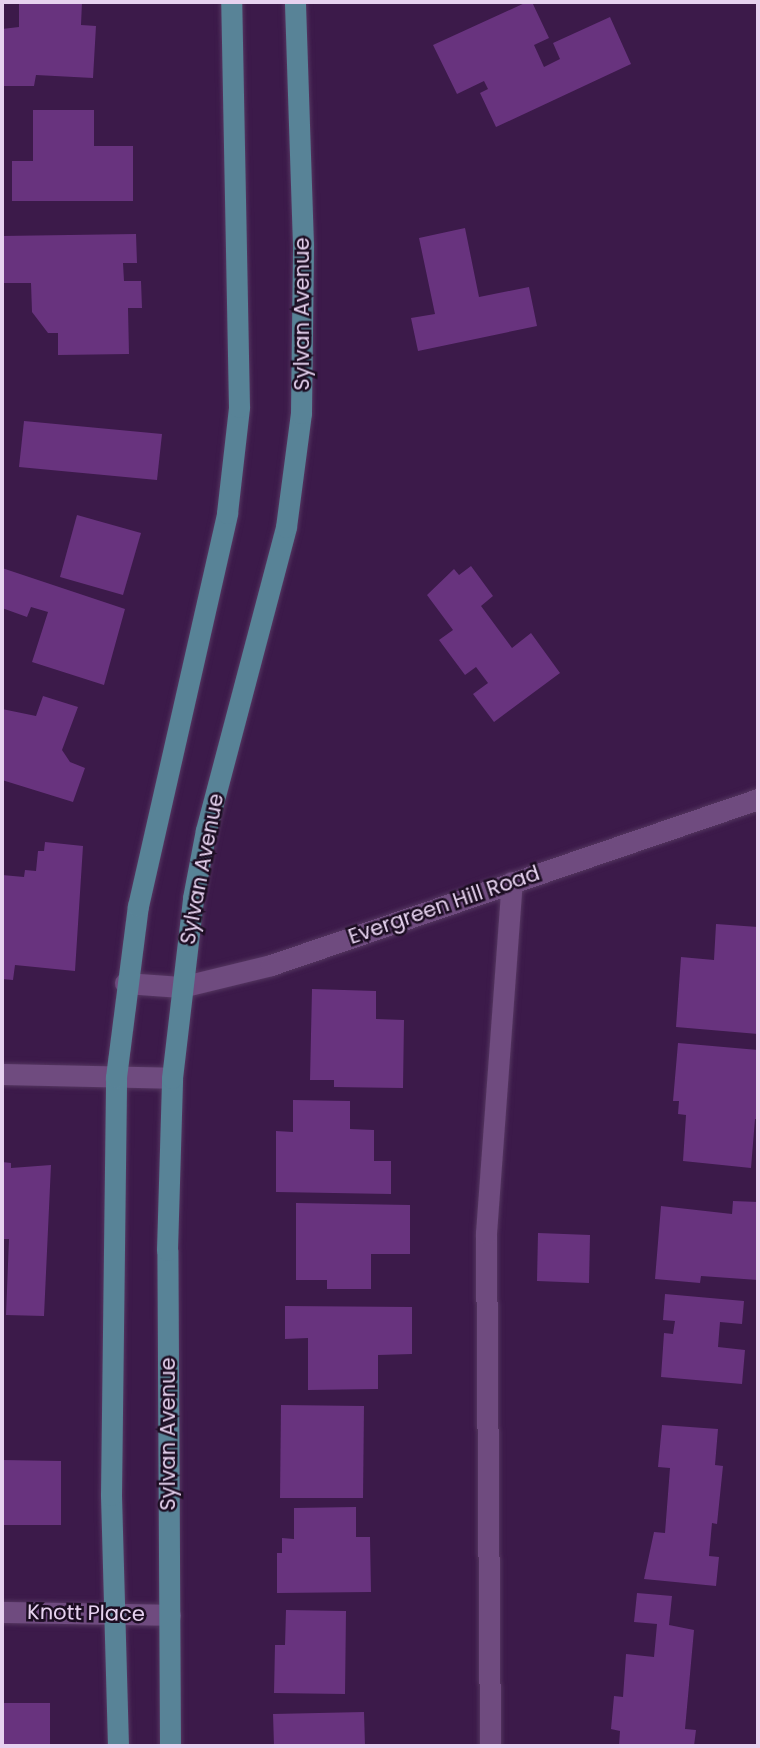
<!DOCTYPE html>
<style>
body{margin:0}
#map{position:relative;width:760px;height:1748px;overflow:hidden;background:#3c1a4a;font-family:Poppins,sans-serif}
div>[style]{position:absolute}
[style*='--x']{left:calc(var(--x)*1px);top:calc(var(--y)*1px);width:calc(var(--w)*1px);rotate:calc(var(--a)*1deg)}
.building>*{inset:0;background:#68337e}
.roads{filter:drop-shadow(0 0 2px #553761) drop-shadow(0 0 2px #553761)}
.minor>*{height:21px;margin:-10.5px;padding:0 10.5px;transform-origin:10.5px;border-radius:10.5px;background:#6f4b7f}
.major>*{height:21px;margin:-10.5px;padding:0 10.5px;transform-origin:10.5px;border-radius:10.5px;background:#588397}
span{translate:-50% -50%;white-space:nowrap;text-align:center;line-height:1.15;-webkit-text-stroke:5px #1c0d22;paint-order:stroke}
.street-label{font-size:21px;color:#e6d2ef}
.frame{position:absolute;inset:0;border:4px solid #e6d2ef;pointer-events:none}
</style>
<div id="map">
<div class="building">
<div style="clip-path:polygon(19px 2px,82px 2px,81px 25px,96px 26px,93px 78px,36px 75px,34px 86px,2px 86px,2px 29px,19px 27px)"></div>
<div style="clip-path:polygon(527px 2px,532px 2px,549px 38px,534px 45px,544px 67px,560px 59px,553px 43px,610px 17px,631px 64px,496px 127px,480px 93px,488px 89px,484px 81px,457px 94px,433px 45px)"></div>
<div style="clip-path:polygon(33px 110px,94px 110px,94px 146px,133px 146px,133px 201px,12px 201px,12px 161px,33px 161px)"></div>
<div style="clip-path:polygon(465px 228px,479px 297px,529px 287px,537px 326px,418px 351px,411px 318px,435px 314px,419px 238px)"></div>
<div style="clip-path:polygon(136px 234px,137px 263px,123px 263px,124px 281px,141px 281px,142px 308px,128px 308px,129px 354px,58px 355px,58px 333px,48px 333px,32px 312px,31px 283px,2px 283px,2px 236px)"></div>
<div style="clip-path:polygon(24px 421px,162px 434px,157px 480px,19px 467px)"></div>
<div style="clip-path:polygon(77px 515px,141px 533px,123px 595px,60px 577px)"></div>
<div style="clip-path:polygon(471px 566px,493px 596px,481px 606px,512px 648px,531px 633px,560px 673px,494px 722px,473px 694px,488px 683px,476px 667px,465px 675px,439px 640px,453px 630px,427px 595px,454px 569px,459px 575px)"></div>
<div style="clip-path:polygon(2px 568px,125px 609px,104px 685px,32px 662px,48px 612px,31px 607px,27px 617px,2px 608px)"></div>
<div style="clip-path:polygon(43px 696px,78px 707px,62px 750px,70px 762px,85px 768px,73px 802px,2px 780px,2px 709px,36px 716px)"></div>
<div style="clip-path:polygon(45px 842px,83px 846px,75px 971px,15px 965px,13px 980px,2px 979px,2px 875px,24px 877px,25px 870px,36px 871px,38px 851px,44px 851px)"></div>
<div style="clip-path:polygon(716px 924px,758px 927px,758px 1034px,676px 1027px,681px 957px,714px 960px)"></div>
<div style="clip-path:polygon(312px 989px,376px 991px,376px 1019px,404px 1020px,403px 1088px,334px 1087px,334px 1080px,310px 1080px)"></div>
<div style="clip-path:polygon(678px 1043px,758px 1050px,758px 1119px,755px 1119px,751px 1168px,683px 1161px,686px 1115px,678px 1114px,679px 1101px,673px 1101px)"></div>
<div style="clip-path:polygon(293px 1100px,350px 1101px,350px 1129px,374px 1130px,374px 1161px,391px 1161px,391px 1194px,276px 1192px,276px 1131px,293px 1132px)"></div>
<div style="clip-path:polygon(2px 1162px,11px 1163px,11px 1168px,51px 1165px,44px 1316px,6px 1315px,9px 1239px,2px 1239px)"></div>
<div style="clip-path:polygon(733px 1201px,758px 1202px,758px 1280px,701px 1276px,700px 1283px,655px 1279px,661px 1206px,732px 1214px)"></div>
<div style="clip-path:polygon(296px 1203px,410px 1205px,410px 1254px,371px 1254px,371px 1289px,327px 1289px,327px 1280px,296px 1280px)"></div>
<div style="clip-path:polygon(538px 1233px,590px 1235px,589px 1283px,537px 1281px)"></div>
<div style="clip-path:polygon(665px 1294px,744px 1301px,742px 1324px,720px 1322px,718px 1347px,745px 1350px,742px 1384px,661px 1377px,664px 1333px,673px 1334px,675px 1321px,663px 1320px)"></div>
<div style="clip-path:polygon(285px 1306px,412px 1307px,412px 1354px,378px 1355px,378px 1389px,308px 1390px,308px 1338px,285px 1339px)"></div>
<div style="clip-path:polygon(281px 1405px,364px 1406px,363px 1498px,280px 1498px)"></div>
<div style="clip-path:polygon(662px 1425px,718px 1429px,715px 1465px,723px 1466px,717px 1524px,712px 1523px,709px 1556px,719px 1557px,716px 1586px,644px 1579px,654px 1532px,665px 1533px,670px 1468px,658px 1467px)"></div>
<div style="clip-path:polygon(2px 1460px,61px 1461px,61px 1525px,2px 1525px)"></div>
<div style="clip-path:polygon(356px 1507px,356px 1537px,370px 1537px,371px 1592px,277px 1593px,277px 1553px,282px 1553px,282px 1538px,294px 1539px,294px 1508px)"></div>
<div style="clip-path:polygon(637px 1593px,672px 1596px,669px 1625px,694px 1630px,685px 1729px,696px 1730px,694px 1746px,619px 1746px,620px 1731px,611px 1729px,614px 1696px,623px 1697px,626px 1654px,654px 1657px,657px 1624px,634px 1622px)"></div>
<div style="clip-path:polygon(286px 1610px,346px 1611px,345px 1694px,274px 1693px,275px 1645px,285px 1645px)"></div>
<div style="clip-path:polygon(2px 1703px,50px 1703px,50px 1746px,2px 1746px)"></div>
<div style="clip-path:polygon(364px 1712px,365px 1746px,274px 1746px,273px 1714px)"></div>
</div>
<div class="roads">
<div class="minor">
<div style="--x:125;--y:983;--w:56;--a:4.1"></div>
<div style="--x:181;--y:987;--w:93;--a:-13.7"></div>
<div style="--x:271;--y:965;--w:515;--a:-18.82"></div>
<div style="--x:2;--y:1074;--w:170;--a:1.3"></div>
<div style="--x:2;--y:1612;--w:168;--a:1"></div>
<div style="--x:490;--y:1746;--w:513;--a:-90.45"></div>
<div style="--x:486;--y:1233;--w:352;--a:-85.8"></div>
</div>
<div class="major">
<div style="--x:118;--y:1746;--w:251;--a:-91.6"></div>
<div style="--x:111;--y:1495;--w:418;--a:-89.3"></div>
<div style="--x:116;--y:1077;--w:172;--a:-82.7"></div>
<div style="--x:138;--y:906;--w:403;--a:-77.2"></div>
<div style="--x:227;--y:513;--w:107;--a:-83.5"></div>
<div style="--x:239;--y:407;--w:405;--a:-91.1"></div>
<div style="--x:170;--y:1746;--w:496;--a:-90.3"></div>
<div style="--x:167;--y:1250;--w:172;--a:-88.3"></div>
<div style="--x:172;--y:1078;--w:181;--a:-83.3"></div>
<div style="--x:193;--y:898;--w:69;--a:-79.2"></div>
<div style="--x:206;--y:830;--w:313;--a:-75.2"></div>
<div style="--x:286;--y:527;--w:115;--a:-82.5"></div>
<div style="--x:301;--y:413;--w:168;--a:-89.3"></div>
<div style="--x:303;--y:245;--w:243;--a:-91.9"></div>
</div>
</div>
<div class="street-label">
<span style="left:302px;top:314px;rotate:-90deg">Sylvan Avenue</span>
<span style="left:202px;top:869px;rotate:-79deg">Sylvan Avenue</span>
<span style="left:444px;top:905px;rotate:-19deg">Evergreen Hill Road</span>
<span style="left:168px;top:1434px;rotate:-90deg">Sylvan Avenue</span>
<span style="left:86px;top:1613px;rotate:1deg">Knott Place</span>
</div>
<div class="frame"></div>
</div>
